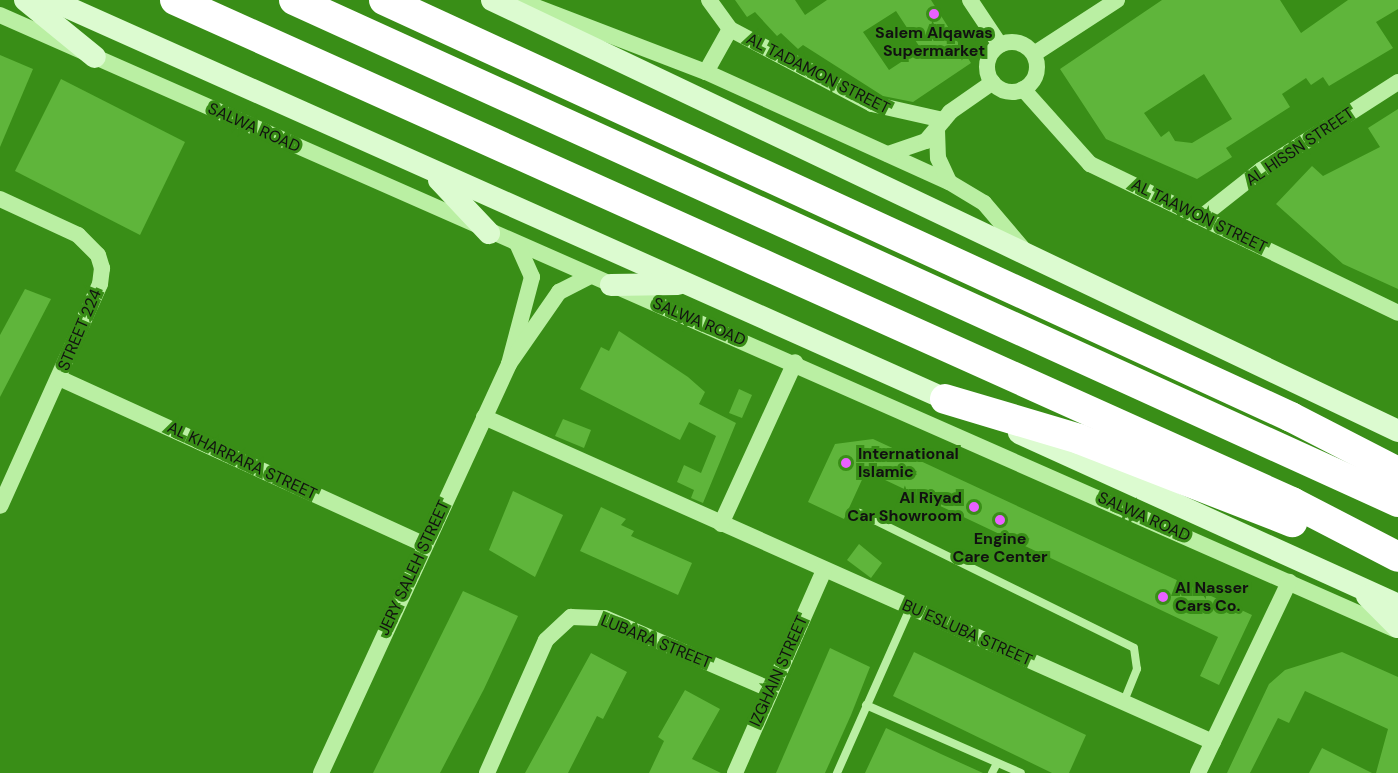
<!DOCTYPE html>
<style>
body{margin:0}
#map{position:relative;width:1398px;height:773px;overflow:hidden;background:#398e17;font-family:"DM Sans",sans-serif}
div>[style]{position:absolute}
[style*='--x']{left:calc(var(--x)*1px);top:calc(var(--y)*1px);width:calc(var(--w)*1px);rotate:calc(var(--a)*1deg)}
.building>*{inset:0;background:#5fb53b}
.service>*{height:8px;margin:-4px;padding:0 4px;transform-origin:4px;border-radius:4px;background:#baefa3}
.minor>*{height:16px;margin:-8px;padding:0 8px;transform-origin:8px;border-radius:8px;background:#baefa3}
.minor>.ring{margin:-8px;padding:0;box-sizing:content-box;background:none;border:16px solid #baefa3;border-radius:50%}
.secondary>*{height:22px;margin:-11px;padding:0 11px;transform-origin:11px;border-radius:11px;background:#dcfbd0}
.motorway>*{height:30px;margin:-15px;padding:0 15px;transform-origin:15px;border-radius:15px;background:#fff}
.dots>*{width:16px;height:16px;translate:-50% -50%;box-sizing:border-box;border:3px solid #398e17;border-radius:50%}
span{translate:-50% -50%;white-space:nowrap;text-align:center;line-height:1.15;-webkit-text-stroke:6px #398e17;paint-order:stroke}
.poi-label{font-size:16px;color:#111;font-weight:700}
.left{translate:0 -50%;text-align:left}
.right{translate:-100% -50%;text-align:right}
.street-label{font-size:16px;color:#111}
</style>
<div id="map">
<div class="building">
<div style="clip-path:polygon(evenodd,735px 0,795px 0,805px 15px,827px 0,931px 0,971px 63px,913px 102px,883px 96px,803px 45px,798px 49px,781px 33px,777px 36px,755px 12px,747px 17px,735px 0,896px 11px,921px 49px,889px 70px,863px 32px,896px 11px)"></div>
<div style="clip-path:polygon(evenodd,1162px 0,1280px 0,1301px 33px,1348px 0,1398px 0,1398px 9px,1376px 22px,1393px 48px,1329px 86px,1323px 77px,1311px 85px,1306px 78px,1282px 94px,1290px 107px,1226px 148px,1232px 157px,1197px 179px,1106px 139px,1060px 69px,1162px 0,1204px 74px,1232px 119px,1192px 143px,1175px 141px,1169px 131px,1161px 137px,1144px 113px,1204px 74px)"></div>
<div style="clip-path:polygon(0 55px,33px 69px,0 147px)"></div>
<div style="clip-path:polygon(61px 79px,185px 142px,140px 235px,15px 171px)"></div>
<div style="clip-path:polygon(1398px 109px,1398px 289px,1343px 264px,1276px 204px,1312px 166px,1323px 176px,1380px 147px,1368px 128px)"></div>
<div style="clip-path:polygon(25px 289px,51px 299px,0 397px,0 335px)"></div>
<div style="clip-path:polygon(619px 331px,688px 377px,705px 392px,699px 404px,736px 423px,703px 503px,691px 498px,694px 490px,677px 482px,684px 465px,701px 473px,716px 436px,689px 422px,680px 440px,580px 389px,601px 347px,609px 351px)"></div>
<div style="clip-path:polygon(739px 389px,752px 395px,742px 418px,729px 413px)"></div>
<div style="clip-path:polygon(563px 419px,591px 430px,584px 448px,555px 436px)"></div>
<div style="clip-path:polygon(873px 439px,1252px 615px,1219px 685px,1200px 676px,1218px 637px,866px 471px,844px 519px,808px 502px,835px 444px)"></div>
<div style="clip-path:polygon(513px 491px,563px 515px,535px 577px,489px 550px)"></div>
<div style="clip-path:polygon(601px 507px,626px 519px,621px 525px,634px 531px,631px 536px,692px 563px,678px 595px,580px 551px)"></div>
<div style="clip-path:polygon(859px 544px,882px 563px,871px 578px,847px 560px)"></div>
<div style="clip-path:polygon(463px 591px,518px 616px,484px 689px,440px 773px,373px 773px)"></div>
<div style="clip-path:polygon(830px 648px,870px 667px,851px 715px,825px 773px,776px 773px)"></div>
<div style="clip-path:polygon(914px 652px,1086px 735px,1069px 773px,1052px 773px,893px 696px)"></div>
<div style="clip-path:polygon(1342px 652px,1398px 677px,1398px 773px,1376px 773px,1388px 729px,1305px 691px,1289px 723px,1278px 718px,1250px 773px,1227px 773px,1269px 684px,1285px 670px)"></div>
<div style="clip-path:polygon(591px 653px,627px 672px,603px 719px,597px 716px,568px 773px,525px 773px)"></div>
<div style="clip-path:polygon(685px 690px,720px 709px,692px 759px,721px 773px,649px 773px,664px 741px,658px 737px)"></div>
<div style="clip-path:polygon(886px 728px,941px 754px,983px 773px,865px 773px)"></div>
<div style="clip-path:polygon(1322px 748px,1372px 773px,1309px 773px)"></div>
</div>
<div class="service">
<div style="--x:860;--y:513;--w:305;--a:26.2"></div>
<div style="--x:1134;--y:648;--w:21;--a:82"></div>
<div style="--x:1137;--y:669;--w:37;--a:112"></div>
<div style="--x:866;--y:705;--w:169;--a:23.7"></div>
<div style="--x:837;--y:773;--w:180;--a:-66.1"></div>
<div style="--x:992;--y:773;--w:11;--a:-63"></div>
</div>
<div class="minor">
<div style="--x:518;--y:0;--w:201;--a:21"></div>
<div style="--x:706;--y:72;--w:267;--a:24.4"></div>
<div style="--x:949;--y:182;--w:41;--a:31"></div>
<div style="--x:984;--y:203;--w:62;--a:49.6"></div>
<div style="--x:709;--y:0;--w:36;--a:54"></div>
<div style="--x:730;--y:29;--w:161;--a:27.8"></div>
<div style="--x:872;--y:104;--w:73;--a:12.7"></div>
<div style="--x:970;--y:0;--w:54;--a:56.3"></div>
<div style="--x:0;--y:15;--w:1523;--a:23.77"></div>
<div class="ring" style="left:987px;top:42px;width:34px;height:34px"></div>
<div style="--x:1034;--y:54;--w:99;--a:-33"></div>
<div style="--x:706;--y:72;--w:49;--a:-60.8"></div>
<div style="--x:1023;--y:89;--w:101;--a:48.2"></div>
<div style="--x:1090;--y:164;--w:342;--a:25.8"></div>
<div style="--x:937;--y:130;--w:28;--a:88"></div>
<div style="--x:938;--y:158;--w:26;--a:65"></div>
<div style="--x:888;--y:154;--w:40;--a:-18.9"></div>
<div style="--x:926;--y:141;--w:38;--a:-50"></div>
<div style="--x:950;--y:112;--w:52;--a:-34.9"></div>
<div style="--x:0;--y:199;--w:86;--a:24.8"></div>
<div style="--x:78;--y:235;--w:28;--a:45"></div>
<div style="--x:98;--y:255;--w:14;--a:73"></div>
<div style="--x:102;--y:268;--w:16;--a:97"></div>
<div style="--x:100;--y:284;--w:243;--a:114.2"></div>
<div style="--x:1204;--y:215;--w:73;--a:-38.3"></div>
<div style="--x:1261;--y:170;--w:163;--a:-32.7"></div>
<div style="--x:509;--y:364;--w:90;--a:-75.2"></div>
<div style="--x:532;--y:277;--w:35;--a:-114"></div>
<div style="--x:59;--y:378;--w:402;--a:24.5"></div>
<div style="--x:484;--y:417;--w:798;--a:24.03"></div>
<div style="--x:721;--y:524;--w:178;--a:-65.4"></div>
<div style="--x:321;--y:773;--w:450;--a:-65.3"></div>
<div style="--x:509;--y:364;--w:88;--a:-55.2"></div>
<div style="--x:559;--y:292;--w:35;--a:-27"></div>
<div style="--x:487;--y:773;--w:145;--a:-66.1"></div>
<div style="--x:546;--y:640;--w:34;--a:-43"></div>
<div style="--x:571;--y:617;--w:34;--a:2"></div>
<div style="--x:605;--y:618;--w:181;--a:23.4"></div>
<div style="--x:735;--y:773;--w:222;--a:-66.3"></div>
<div style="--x:1198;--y:773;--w:212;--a:-64.5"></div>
</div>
<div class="secondary">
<div style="--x:25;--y:0;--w:90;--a:39.2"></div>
<div style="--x:51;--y:0;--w:994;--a:24.04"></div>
<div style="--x:492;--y:0;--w:1003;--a:25.44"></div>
<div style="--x:439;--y:180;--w:73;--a:46.7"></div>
<div style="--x:611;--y:285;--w:67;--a:-0.9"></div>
<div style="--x:1019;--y:433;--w:416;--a:24.4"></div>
<div style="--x:1367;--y:596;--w:44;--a:45"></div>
</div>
<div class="motorway">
<div style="--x:175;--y:0;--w:1225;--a:24.2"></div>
<div style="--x:1292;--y:502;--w:119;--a:27.4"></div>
<div style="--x:294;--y:0;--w:1213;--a:24.45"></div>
<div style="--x:384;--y:0;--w:998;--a:24.69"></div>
<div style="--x:1291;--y:417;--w:120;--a:27.2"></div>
<div style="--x:945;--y:399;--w:140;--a:16.6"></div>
<div style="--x:1079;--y:439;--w:229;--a:21.3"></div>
</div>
<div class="dots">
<div style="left:934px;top:14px;background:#e961ff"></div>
<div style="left:846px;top:463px;background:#e961ff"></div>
<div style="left:974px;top:507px;background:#e961ff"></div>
<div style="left:1000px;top:520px;background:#e961ff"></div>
<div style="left:1163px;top:597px;background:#e961ff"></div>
</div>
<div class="poi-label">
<span style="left:934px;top:42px">Salem Alqawas<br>Supermarket</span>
<span class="left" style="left:858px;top:463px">International<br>Islamic</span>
<span class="right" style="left:962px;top:507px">Al Riyad<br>Car Showroom</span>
<span style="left:1000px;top:548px">Engine<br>Care Center</span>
<span class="left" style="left:1175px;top:597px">Al Nasser<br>Cars Co.</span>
</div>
<div class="street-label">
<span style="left:818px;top:74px;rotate:27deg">AL TADAMON STREET</span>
<span style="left:254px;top:128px;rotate:24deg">SALWA ROAD</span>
<span style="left:1300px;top:147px;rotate:-34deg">AL HISSN STREET</span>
<span style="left:1199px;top:216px;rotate:26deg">AL TAAWON STREET</span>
<span style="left:699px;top:322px;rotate:23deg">SALWA ROAD</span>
<span style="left:80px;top:330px;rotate:-67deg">STREET 224</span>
<span style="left:242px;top:461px;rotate:25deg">AL KHARRARA STREET</span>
<span style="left:1144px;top:517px;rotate:24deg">SALWA ROAD</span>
<span style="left:414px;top:568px;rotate:-65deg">JERY SALEH STREET</span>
<span style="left:967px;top:633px;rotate:24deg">BU ESLUBA STREET</span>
<span style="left:656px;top:642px;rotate:22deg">LUBARA STREET</span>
<span style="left:779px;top:671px;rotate:-66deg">IZGHAIN STREET</span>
</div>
</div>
